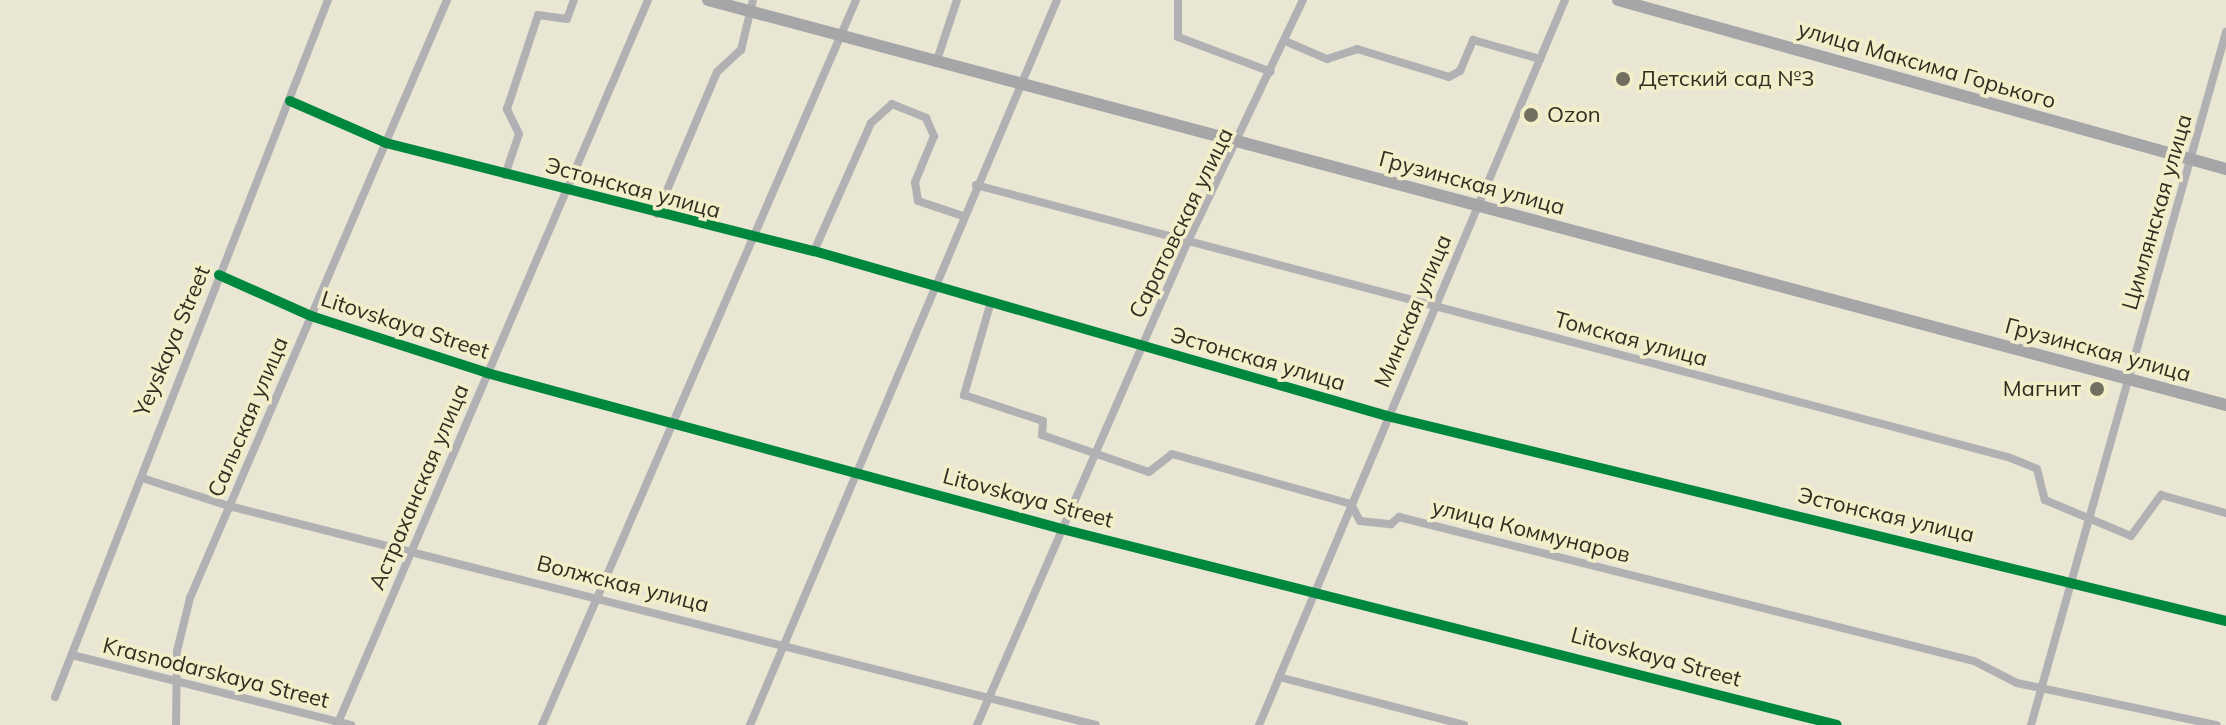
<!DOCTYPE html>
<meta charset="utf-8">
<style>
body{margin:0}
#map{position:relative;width:2226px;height:725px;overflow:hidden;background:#e9e7d3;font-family:Mulish,sans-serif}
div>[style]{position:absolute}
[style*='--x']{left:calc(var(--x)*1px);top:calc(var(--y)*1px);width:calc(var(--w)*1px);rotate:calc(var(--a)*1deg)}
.street>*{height:8px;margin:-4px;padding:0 4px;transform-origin:4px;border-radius:4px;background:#b1b1b3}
.secondary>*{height:12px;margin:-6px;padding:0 6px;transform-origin:6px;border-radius:6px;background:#a6a6a8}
.cycleway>*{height:10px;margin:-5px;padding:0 5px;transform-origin:5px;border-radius:5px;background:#00873e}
.dots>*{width:22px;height:22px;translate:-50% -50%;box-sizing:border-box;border:4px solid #f2eeca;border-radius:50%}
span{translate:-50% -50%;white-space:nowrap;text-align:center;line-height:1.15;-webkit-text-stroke:7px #f2eeca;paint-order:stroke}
.street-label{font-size:22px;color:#302e20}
.poi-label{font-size:22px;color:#302e20}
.left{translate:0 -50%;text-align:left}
.right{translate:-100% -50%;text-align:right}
</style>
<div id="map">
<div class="street">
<div style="--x:1178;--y:0;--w:37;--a:90"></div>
<div style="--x:1178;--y:37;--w:99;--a:20.6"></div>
<div style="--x:1285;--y:41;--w:46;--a:23.2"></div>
<div style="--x:1327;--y:59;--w:32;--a:-18"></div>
<div style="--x:1357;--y:49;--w:96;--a:16.9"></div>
<div style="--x:1449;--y:77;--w:13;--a:-29"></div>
<div style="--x:1460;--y:71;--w:34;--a:-67"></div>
<div style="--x:1473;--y:40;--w:70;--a:15.8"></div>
<div style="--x:936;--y:63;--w:66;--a:-71.6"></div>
<div style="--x:290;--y:101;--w:105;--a:23.6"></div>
<div style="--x:386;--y:143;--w:441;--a:14.2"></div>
<div style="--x:814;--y:251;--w:596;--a:16.06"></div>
<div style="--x:1387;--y:416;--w:864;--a:13.73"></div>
<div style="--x:505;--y:175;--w:43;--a:-71.1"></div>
<div style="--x:519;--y:134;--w:28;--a:-116"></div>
<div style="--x:507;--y:109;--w:99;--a:-71.7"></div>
<div style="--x:538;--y:15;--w:29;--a:8"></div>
<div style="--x:567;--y:19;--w:20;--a:-70"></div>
<div style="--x:976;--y:185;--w:1067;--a:14.77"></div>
<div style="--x:2008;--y:457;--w:31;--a:22"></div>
<div style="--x:2037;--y:469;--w:32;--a:76"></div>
<div style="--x:2045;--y:500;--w:93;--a:22.7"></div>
<div style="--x:2131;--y:536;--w:51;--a:-53.8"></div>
<div style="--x:2161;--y:495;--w:67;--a:15.5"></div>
<div style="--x:657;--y:214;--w:154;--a:-67.1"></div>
<div style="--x:717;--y:72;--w:33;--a:-43"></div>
<div style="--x:741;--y:50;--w:51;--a:-76.5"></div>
<div style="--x:814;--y:251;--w:140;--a:-66"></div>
<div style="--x:871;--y:123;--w:28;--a:-42"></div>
<div style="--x:892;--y:104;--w:37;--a:22"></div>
<div style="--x:926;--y:118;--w:20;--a:66"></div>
<div style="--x:934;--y:136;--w:50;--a:112.4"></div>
<div style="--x:915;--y:182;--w:19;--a:81"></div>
<div style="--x:918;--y:201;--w:47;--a:18.4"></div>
<div style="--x:219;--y:275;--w:101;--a:24"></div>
<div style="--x:311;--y:316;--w:185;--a:17.9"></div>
<div style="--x:487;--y:373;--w:596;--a:15.18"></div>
<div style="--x:1062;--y:529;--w:799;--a:14.19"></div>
<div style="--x:990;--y:305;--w:94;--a:106.1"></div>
<div style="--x:964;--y:395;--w:83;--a:18.2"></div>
<div style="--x:1043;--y:421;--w:14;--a:94"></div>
<div style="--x:1042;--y:435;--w:113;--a:19.1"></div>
<div style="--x:1149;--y:472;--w:29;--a:-38"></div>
<div style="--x:1172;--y:454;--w:186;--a:15.6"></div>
<div style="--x:1351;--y:504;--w:19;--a:62"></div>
<div style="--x:1360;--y:521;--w:31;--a:6"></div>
<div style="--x:1391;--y:524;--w:11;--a:-41"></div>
<div style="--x:1399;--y:517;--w:593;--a:14.06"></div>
<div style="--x:1974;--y:661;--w:48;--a:27.1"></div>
<div style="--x:2017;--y:683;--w:204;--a:11.9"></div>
<div style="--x:142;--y:478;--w:91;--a:17.8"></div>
<div style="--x:229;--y:506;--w:894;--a:14.18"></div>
<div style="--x:72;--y:655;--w:288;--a:14.1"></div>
<div style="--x:1279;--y:677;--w:191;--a:14.5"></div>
<div style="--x:55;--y:697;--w:749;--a:-68.61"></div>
<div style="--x:176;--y:725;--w:74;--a:-89.2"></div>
<div style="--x:177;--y:651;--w:55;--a:-76.2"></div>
<div style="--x:190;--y:598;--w:651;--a:-66.74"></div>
<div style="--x:337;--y:725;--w:789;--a:-66.78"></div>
<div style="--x:542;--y:725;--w:790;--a:-66.58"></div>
<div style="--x:750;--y:725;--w:787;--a:-67.05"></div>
<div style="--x:977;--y:725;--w:528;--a:-66.45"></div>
<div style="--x:1188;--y:241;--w:267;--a:-64.5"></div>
<div style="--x:1259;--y:725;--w:787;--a:-67.12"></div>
<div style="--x:2031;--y:725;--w:720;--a:-74.28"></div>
</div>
<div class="secondary">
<div style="--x:708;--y:0;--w:1571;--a:14.94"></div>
<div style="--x:1618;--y:0;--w:631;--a:15.53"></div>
</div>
<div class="cycleway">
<div style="--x:290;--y:101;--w:105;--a:23.6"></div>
<div style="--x:386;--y:143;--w:441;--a:14.2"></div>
<div style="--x:814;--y:251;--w:596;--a:16.06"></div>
<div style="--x:1387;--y:416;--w:864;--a:13.73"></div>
<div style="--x:219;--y:275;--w:101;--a:24"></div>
<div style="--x:311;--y:316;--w:185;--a:17.9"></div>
<div style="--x:487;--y:373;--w:596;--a:15.18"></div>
<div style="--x:1062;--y:529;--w:799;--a:14.19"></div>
</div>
<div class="dots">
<div style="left:1623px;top:79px;background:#716f5f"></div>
<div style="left:1531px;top:115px;background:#716f5f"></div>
<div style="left:2097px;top:389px;background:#716f5f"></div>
</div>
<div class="street-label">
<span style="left:1927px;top:65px;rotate:16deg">улица Максима Горького</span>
<span style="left:1472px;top:183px;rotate:15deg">Грузинская улица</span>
<span style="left:633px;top:188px;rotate:15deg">Эстонская улица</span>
<span style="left:2157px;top:212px;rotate:-74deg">Цимлянская улица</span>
<span style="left:1181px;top:223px;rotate:-64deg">Саратовская улица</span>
<span style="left:1413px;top:311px;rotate:-67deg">Минская улица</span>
<span style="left:405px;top:325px;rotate:18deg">Litovskaya Street</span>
<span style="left:1631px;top:339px;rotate:15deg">Томская улица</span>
<span style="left:172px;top:341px;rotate:-67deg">Yeyskaya Street</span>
<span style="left:2098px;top:350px;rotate:15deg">Грузинская улица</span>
<span style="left:1258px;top:359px;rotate:16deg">Эстонская улица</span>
<span style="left:248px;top:417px;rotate:-67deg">Сальская улица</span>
<span style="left:419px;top:487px;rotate:-67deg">Астраханская улица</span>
<span style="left:1028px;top:498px;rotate:15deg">Litovskaya Street</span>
<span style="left:1886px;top:515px;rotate:13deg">Эстонская улица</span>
<span style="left:1531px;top:531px;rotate:14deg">улица Коммунаров</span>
<span style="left:623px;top:584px;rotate:14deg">Волжская улица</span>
<span style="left:1656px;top:657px;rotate:15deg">Litovskaya Street</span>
<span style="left:216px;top:673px;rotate:14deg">Krasnodarskaya Street</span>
</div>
<div class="poi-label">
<span class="left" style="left:1639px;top:79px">Детский сад №3</span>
<span class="left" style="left:1547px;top:115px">Ozon</span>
<span class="right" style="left:2081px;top:389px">Магнит</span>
</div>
</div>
